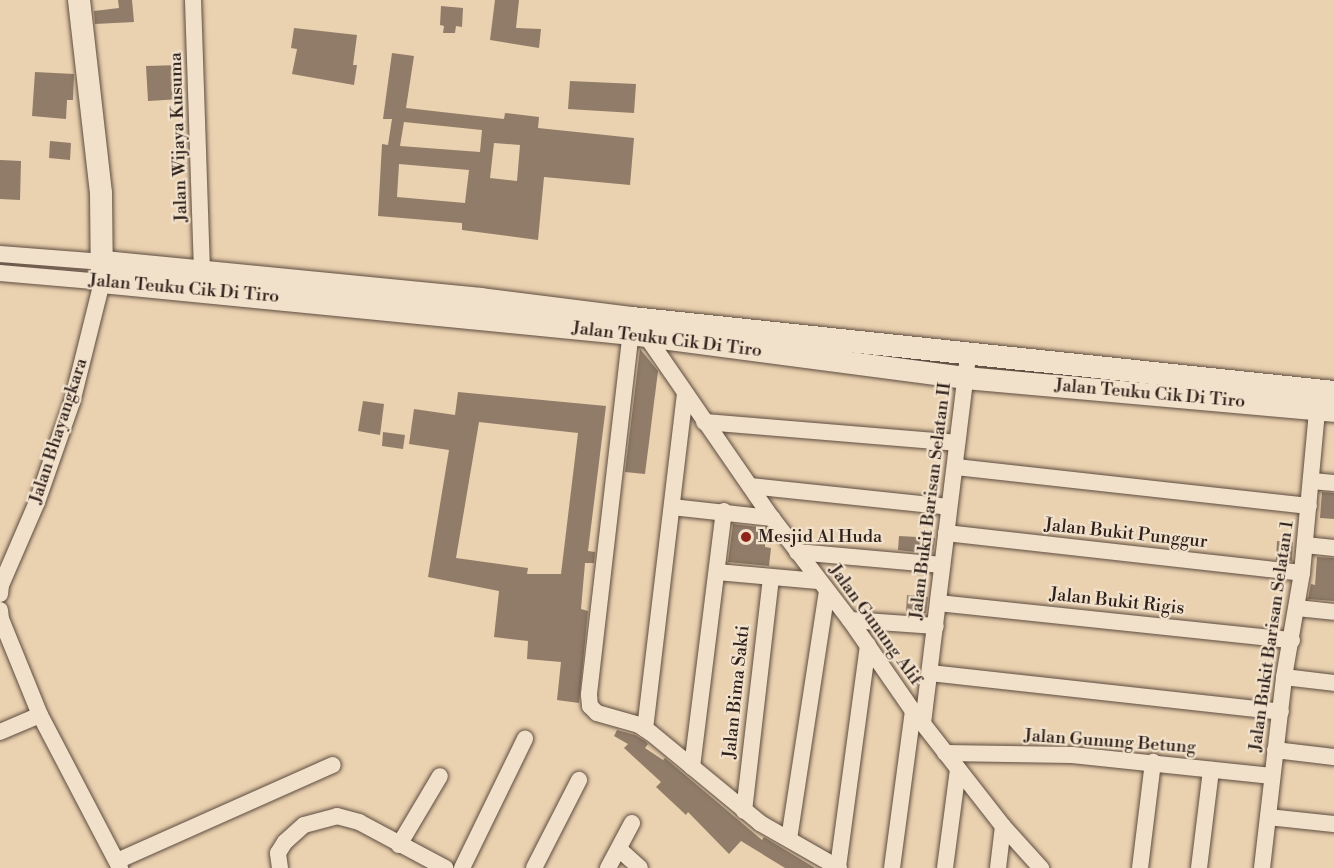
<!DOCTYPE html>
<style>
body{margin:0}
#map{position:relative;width:1334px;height:868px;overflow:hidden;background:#ead1af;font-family:"Libre Bodoni",serif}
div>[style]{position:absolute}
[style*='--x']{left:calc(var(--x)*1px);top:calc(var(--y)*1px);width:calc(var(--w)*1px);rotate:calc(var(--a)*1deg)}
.building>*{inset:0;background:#907c68}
.roads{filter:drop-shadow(0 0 2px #5d4c40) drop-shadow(0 0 2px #5d4c40)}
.street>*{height:16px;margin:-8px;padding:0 8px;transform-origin:8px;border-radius:8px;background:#f1e1cb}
.secondary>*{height:22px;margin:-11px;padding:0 11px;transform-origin:11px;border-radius:11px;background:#f1e1cb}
.dots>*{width:16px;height:16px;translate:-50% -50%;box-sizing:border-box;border:3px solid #f1e1cb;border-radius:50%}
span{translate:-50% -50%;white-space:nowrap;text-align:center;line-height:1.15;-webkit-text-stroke:4.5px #f1e1cb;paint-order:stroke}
.street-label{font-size:18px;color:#2e201b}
.poi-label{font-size:18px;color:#2e201b}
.left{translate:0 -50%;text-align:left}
</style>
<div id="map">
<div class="building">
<div style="clip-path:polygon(118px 0,132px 0,134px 22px,95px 24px,94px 11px,119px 8px)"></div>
<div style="clip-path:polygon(495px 0,519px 0,516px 28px,541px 29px,539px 48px,490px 40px)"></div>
<div style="clip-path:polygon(441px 6px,463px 8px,462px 27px,456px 26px,455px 33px,443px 33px,444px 26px,440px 25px)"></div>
<div style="clip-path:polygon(294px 28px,357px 35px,353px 65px,357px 65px,354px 85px,292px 74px,297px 49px,291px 48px)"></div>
<div style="clip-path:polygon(evenodd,392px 53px,414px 56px,406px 108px,504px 119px,505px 113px,539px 117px,538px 128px,634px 138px,630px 185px,544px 177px,538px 240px,462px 230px,462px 223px,378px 216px,382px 144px,388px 145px,392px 119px,383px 119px,392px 53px,404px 122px,482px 130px,480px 152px,400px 146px,404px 122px,392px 53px,494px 143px,520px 145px,517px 181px,490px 178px,494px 143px,392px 53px,399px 164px,469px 170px,465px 203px,397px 197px,399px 164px)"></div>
<div style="clip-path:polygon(180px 65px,181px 99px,148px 101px,146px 66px)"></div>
<div style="clip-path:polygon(35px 72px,74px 74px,73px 100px,67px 100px,66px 119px,32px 116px)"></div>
<div style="clip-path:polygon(570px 81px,636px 84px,634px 113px,568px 109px)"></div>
<div style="clip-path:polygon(50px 141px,71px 143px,70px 160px,49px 158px)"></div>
<div style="clip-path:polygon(0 160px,21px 161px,20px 200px,0 199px)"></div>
<div style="clip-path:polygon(640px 349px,658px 371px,645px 474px,625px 472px)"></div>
<div style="clip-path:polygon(evenodd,458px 392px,606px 406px,588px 551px,595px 552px,594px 563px,585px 563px,581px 609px,588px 611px,579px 703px,557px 700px,561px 662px,527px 659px,528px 641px,494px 637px,499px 591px,428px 577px,449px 450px,409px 444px,414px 409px,455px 415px,458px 392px,479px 422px,578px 433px,561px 574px,527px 574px,528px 568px,456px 558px,479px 422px)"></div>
<div style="clip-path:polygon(363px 401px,384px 404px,380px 435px,358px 431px)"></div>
<div style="clip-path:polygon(383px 432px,405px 435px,403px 449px,382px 446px)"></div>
<div style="clip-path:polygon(1322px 492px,1334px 493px,1334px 519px,1320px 518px)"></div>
<div style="clip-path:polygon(733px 524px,766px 528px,765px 547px,771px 548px,769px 566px,728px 562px)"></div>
<div style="clip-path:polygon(899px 536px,935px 538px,933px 554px,898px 550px)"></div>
<div style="clip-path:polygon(1277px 541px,1293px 542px,1292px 561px,1276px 560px)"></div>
<div style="clip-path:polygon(1317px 557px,1334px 558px,1334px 601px,1308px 599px,1311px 584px,1315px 585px)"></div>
<div style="clip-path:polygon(907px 595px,928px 597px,926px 613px,906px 611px)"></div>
<div style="clip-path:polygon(617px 730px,635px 735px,645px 741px,648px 744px,645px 748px,663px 760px,665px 758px,762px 840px,764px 837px,815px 868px,785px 868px,741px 841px,729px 854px,688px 812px,686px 815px,656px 787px,661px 782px,624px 748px,628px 744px,614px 736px)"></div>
</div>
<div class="roads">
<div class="street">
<div style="--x:193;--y:0;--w:273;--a:88.1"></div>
<div style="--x:0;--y:254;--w:104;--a:4.4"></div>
<div style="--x:0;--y:273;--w:102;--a:5"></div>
<div style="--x:102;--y:282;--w:124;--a:104"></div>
<div style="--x:72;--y:402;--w:106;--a:109.3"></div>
<div style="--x:37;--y:502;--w:90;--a:113.4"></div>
<div style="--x:1;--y:585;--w:9;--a:96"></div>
<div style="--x:632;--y:322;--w:375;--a:96.6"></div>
<div style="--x:589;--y:695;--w:11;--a:85"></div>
<div style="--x:590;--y:706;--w:10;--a:45"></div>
<div style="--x:597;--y:713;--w:44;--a:15.9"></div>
<div style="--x:639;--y:725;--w:14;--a:34"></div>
<div style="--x:651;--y:733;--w:141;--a:39.5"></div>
<div style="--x:760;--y:823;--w:91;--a:29.7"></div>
<div style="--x:647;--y:337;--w:220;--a:55.4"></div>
<div style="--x:772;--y:518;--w:128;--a:52.6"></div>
<div style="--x:850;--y:620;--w:111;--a:55.3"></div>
<div style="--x:913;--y:711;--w:146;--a:52"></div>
<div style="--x:1003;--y:826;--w:57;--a:47.9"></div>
<div style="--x:704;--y:422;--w:254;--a:4.7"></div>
<div style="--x:956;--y:467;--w:355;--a:6.3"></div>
<div style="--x:1312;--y:481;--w:22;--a:5"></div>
<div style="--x:750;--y:486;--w:200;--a:6"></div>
<div style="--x:672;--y:507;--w:101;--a:6.3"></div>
<div style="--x:946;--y:533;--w:358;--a:6.4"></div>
<div style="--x:1305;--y:545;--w:29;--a:6"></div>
<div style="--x:797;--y:552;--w:146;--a:5.1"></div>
<div style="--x:717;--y:572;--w:101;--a:5.1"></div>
<div style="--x:938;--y:603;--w:356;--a:6"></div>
<div style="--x:1297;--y:608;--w:37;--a:6"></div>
<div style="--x:0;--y:610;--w:9;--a:84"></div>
<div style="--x:1;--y:619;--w:104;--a:67.9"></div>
<div style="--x:40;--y:715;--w:173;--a:62.4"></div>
<div style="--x:850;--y:620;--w:86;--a:4"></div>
<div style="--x:930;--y:673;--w:353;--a:6.3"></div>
<div style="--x:1284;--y:677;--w:50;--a:6.8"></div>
<div style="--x:923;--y:723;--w:372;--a:-83"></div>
<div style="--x:645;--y:729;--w:338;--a:-83.2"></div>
<div style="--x:0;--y:732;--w:43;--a:-23"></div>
<div style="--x:1275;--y:750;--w:59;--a:6.8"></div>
<div style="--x:945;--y:753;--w:127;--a:0.9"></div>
<div style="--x:1072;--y:755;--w:201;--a:6"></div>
<div style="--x:692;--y:767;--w:258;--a:-82.9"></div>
<div style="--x:744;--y:811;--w:235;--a:-83.4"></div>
<div style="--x:1268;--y:817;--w:66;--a:6.1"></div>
<div style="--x:789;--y:839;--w:251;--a:-81.3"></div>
<div style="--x:399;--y:845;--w:80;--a:-59.3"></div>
<div style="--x:619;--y:849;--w:28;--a:42"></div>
<div style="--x:117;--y:861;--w:236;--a:-24"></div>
<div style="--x:838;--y:867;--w:224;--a:-82.3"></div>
<div style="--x:280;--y:868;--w:15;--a:-98"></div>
<div style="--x:278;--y:853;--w:13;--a:-58"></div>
<div style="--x:285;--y:842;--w:25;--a:-42"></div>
<div style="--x:304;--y:825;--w:34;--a:-15"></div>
<div style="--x:337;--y:816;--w:23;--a:15"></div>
<div style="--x:359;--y:822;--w:98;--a:28.1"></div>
<div style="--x:462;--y:868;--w:144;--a:-64"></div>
<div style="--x:534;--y:868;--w:99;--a:-62.9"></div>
<div style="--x:608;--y:868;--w:51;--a:-61.9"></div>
<div style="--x:892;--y:868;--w:158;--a:-82.4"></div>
<div style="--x:945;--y:868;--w:100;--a:-82.5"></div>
<div style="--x:998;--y:868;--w:42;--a:-83.2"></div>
<div style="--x:1140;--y:868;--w:107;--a:-83"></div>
<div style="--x:1199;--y:868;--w:99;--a:-83"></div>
<div style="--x:1262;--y:868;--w:192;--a:-83.4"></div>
<div style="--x:1284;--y:677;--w:106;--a:-80.2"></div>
<div style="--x:1302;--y:573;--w:174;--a:-84.7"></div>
</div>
<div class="secondary">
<div style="--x:79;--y:0;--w:194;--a:83.5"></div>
<div style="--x:101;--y:193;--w:89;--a:89.4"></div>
<div style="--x:102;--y:282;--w:532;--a:5.61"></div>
<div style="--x:631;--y:334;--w:337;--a:7.5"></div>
<div style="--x:965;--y:378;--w:370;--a:5.1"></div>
<div style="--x:104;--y:262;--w:379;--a:5.6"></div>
<div style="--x:481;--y:299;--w:152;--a:7.2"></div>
<div style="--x:632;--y:318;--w:706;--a:6.02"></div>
</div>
</div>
<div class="dots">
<div style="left:746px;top:537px;background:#8f2418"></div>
</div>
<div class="street-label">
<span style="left:179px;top:137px;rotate:-92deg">Jalan Wijaya Kusuma</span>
<span style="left:184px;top:289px;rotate:5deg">Jalan Teuku Cik Di Tiro</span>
<span style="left:667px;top:340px;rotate:7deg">Jalan Teuku Cik Di Tiro</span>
<span style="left:1150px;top:394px;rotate:5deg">Jalan Teuku Cik Di Tiro</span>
<span style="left:59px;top:431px;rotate:-72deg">Jalan Bhayangkara</span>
<span style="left:931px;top:501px;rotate:-83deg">Jalan Bukit Barisan Selatan II</span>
<span style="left:1126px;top:534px;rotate:6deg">Jalan Bukit Punggur</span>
<span style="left:1117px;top:602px;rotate:6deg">Jalan Bukit Rigis</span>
<span style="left:875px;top:625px;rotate:54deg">Jalan Gunung Alif</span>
<span style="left:1272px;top:636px;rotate:-82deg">Jalan Bukit Barisan Selatan 1</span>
<span style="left:737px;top:692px;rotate:-84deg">Jalan Bima Sakti</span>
<span style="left:1110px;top:742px;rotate:4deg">Jalan Gunung Betung</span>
</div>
<div class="poi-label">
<span class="left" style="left:758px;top:537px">Mesjid Al Huda</span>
</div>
</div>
